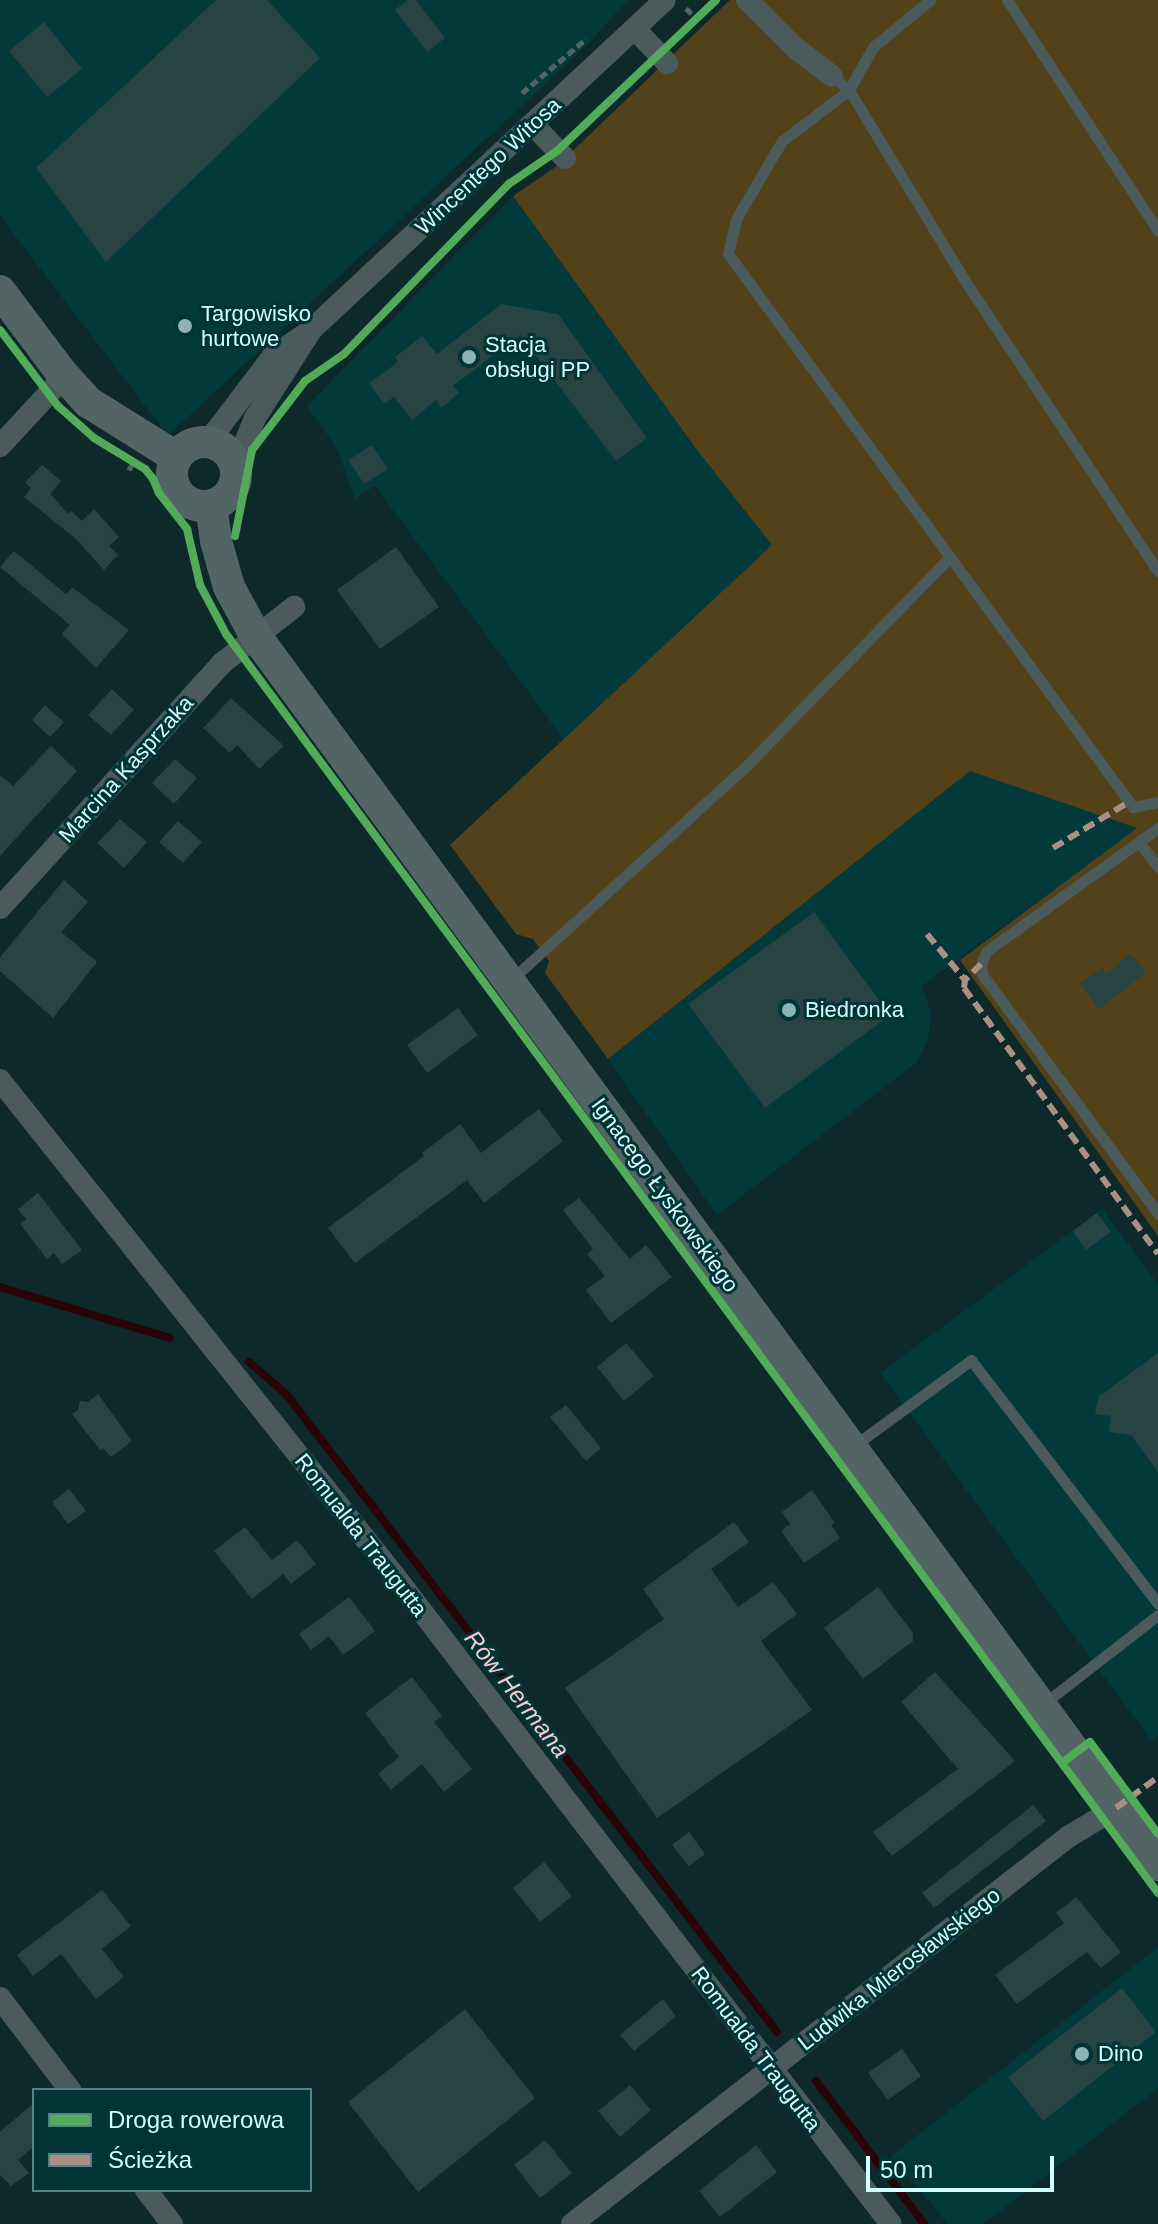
<!DOCTYPE html>
<meta charset="utf-8">
<style>
body{margin:0}
#map{position:relative;width:1158px;height:2224px;overflow:hidden;background:#0d292a;font-family:Helvetica,sans-serif}
div>[style]{position:absolute}
[style*='--x']{left:calc(var(--x)*1px);top:calc(var(--y)*1px);width:calc(var(--w)*1px);rotate:calc(var(--a)*1deg)}
.built>*{inset:0;background:#02393b}
.green>*{inset:0;background:#53411a}
.stream>*{height:8px;margin:-4px;padding:0 4px;transform-origin:4px;border-radius:4px;background:#280408}
.building>*{inset:0;background:#274342}
.path>*{height:5px;margin-top:-2.5px;transform-origin:0;background:repeating-linear-gradient(90deg,#546464 0 8px,transparent 0 12px)}
.lane>*{height:11px;margin:-5.5px;padding:0 5.5px;transform-origin:5.5px;border-radius:5.5px;background:#4b5a5b}
.street>*{height:22px;margin:-11px;padding:0 11px;transform-origin:11px;border-radius:11px;background:#4b5a5b}
.secondary>*{height:32px;margin:-16px;padding:0 16px;transform-origin:16px;border-radius:16px;background:#536465}
.secondary>.ring{margin:-16px;padding:0;box-sizing:content-box;background:none;border:32px solid #536465;border-radius:50%}
.quiet>*{height:6px;margin-top:-3px;transform-origin:0;background:repeating-linear-gradient(90deg,#ac8f84 0 12px,transparent 0 18px)}
.cycleway>*{height:8px;margin:-4px;padding:0 4px;transform-origin:4px;border-radius:4px;background:#51ab58}
.dots>*{width:22px;height:22px;translate:-50% -50%;box-sizing:border-box;border:4px solid #013436;border-radius:50%}
span{translate:-50% -50%;white-space:nowrap;text-align:center;line-height:1.15;-webkit-text-stroke:6px #013436;paint-order:stroke}
.street-label{font-size:22px;color:#d4fdfe}
.poi-label{font-size:22px;color:#d4fdfe}
.left{translate:0 -50%;text-align:left}
.water-label{font-size:24px;color:#f8cdcc;font-style:italic}
.legend{position:absolute;left:32px;top:2088px;width:280px;height:104px;box-sizing:border-box;background:#013436;border:2px solid #558486;margin:0;padding:10px 14px;list-style:none;font-size:24px;color:#d4fdfe}
.legend li{display:flex;align-items:center;gap:16px;height:40px}
.legend b{width:40px;border:2px solid #558486}
.scale{position:absolute;left:866px;top:2156px;width:188px;height:36px;box-sizing:border-box;border:4px solid #d4fdfe;border-top:0;padding-left:10px;font-size:24px;line-height:28px;white-space:nowrap;color:#d4fdfe;-webkit-text-stroke:6px #013436;paint-order:stroke}
</style>
<div id="map">
<div class="built">
<div style="clip-path:polygon(0 0,628px 0,588px 44px,168px 436px,0 216px)"></div>
<div style="clip-path:polygon(513px 196px,697px 450px,773px 545px,565px 741px,375px 486px,355px 499px,336px 447px,307px 406px)"></div>
<div style="clip-path:polygon(970px 771px,1138px 828px,922px 986px,931px 1012px,928px 1041px,916px 1063px,717px 1215px,608px 1059px)"></div>
<div style="clip-path:polygon(1102px 1209px,1158px 1284px,1158px 1735px,1151px 1740px,880px 1373px)"></div>
<div style="clip-path:polygon(1158px 1947px,1158px 2088px,984px 2224px,948px 2224px,891px 2156px)"></div>
</div>
<div class="green">
<div style="clip-path:polygon(730px 0,1158px 0,1158px 1236px,960px 960px,1137px 828px,970px 771px,608px 1059px,545px 973px,549px 961px,543px 953px,533px 939px,516px 934px,450px 845px,772px 545px,697px 450px,513px 196px,557px 166px)"></div>
</div>
<div class="stream">
<div style="--x:0;--y:1287;--w:177;--a:16.7"></div>
<div style="--x:249;--y:1362;--w:49;--a:40.9"></div>
<div style="--x:286;--y:1394;--w:805;--a:52.42"></div>
<div style="--x:816;--y:2081;--w:179;--a:52.9"></div>
</div>
<div class="building">
<div style="clip-path:polygon(216px 0,267px 0,320px 58px,106px 262px,36px 168px)"></div>
<div style="clip-path:polygon(408px 0,416px 0,445px 38px,427px 52px,395px 10px)"></div>
<div style="clip-path:polygon(44px 22px,82px 69px,47px 97px,9px 51px)"></div>
<div style="clip-path:polygon(501px 304px,558px 314px,647px 438px,616px 461px,520px 335px,453px 386px,459px 393px,441px 408px,436px 400px,412px 420px,394px 397px,384px 404px,369px 383px,398px 362px,395px 357px,422px 336px,437px 354px)"></div>
<div style="clip-path:polygon(372px 445px,388px 469px,364px 484px,348px 460px)"></div>
<div style="clip-path:polygon(42px 465px,61px 481px,50px 494px,68px 514px,71px 511px,82px 521px,94px 509px,119px 537px,109px 546px,118px 555px,104px 570px,76px 539px,24px 497px,31px 488px,25px 482px)"></div>
<div style="clip-path:polygon(396px 547px,439px 607px,380px 649px,337px 590px)"></div>
<div style="clip-path:polygon(14px 551px,66px 594px,72px 587px,129px 630px,96px 668px,62px 634px,70px 625px,0 567px)"></div>
<div style="clip-path:polygon(112px 689px,134px 710px,111px 735px,88px 715px)"></div>
<div style="clip-path:polygon(231px 698px,284px 746px,259px 769px,237px 745px,230px 753px,203px 728px)"></div>
<div style="clip-path:polygon(45px 705px,64px 722px,50px 737px,32px 720px)"></div>
<div style="clip-path:polygon(51px 746px,77px 771px,0 856px,0 775px,13px 786px)"></div>
<div style="clip-path:polygon(175px 759px,197px 778px,174px 804px,152px 783px)"></div>
<div style="clip-path:polygon(120px 819px,147px 842px,124px 868px,97px 843px)"></div>
<div style="clip-path:polygon(178px 821px,202px 842px,183px 863px,159px 842px)"></div>
<div style="clip-path:polygon(64px 880px,88px 902px,61px 932px,97px 962px,53px 1018px,0 971px,0 957px)"></div>
<div style="clip-path:polygon(814px 912px,890px 1015px,765px 1108px,688px 1004px)"></div>
<div style="clip-path:polygon(1130px 954px,1146px 972px,1099px 1010px,1080px 984px,1102px 968px,1106px 974px)"></div>
<div style="clip-path:polygon(458px 1008px,478px 1035px,427px 1073px,407px 1045px)"></div>
<div style="clip-path:polygon(539px 1109px,563px 1141px,484px 1203px,467px 1180px,355px 1263px,328px 1228px,424px 1156px,422px 1153px,460px 1124px,481px 1153px)"></div>
<div style="clip-path:polygon(38px 1193px,82px 1250px,62px 1264px,54px 1253px,47px 1259px,20px 1224px,26px 1219px,18px 1209px)"></div>
<div style="clip-path:polygon(579px 1198px,630px 1259px,646px 1245px,672px 1277px,611px 1323px,586px 1290px,605px 1276px,587px 1254px,593px 1249px,563px 1210px)"></div>
<div style="clip-path:polygon(1097px 1213px,1111px 1232px,1086px 1250px,1073px 1231px)"></div>
<div style="clip-path:polygon(626px 1343px,654px 1376px,624px 1401px,597px 1367px)"></div>
<div style="clip-path:polygon(1158px 1353px,1158px 1472px,1131px 1435px,1109px 1432px,1111px 1416px,1095px 1414px,1098px 1397px)"></div>
<div style="clip-path:polygon(98px 1394px,132px 1441px,111px 1457px,103px 1448px,100px 1450px,72px 1414px,78px 1410px,80px 1401px,88px 1402px)"></div>
<div style="clip-path:polygon(566px 1405px,601px 1448px,586px 1461px,550px 1417px)"></div>
<div style="clip-path:polygon(69px 1489px,86px 1511px,68px 1524px,52px 1502px)"></div>
<div style="clip-path:polygon(812px 1490px,835px 1523px,831px 1525px,840px 1538px,804px 1563px,781px 1531px,790px 1524px,782px 1512px)"></div>
<div style="clip-path:polygon(734px 1522px,749px 1542px,711px 1569px,738px 1607px,773px 1582px,797px 1614px,761px 1641px,812px 1710px,657px 1818px,565px 1688px,664px 1619px,643px 1589px)"></div>
<div style="clip-path:polygon(245px 1527px,272px 1560px,297px 1540px,316px 1564px,291px 1584px,283px 1574px,252px 1599px,214px 1551px)"></div>
<div style="clip-path:polygon(878px 1587px,913px 1633px,913px 1641px,863px 1679px,824px 1628px)"></div>
<div style="clip-path:polygon(349px 1597px,375px 1631px,343px 1655px,329px 1636px,311px 1650px,299px 1634px)"></div>
<div style="clip-path:polygon(935px 1672px,1015px 1761px,892px 1856px,873px 1832px,958px 1769px,901px 1702px)"></div>
<div style="clip-path:polygon(412px 1677px,442px 1716px,434px 1722px,472px 1769px,444px 1792px,422px 1764px,391px 1790px,378px 1774px,399px 1757px,365px 1713px)"></div>
<div style="clip-path:polygon(1033px 1805px,1046px 1821px,934px 1908px,922px 1893px)"></div>
<div style="clip-path:polygon(689px 1832px,705px 1854px,689px 1866px,672px 1845px)"></div>
<div style="clip-path:polygon(544px 1862px,572px 1896px,540px 1922px,513px 1888px)"></div>
<div style="clip-path:polygon(102px 1890px,131px 1926px,102px 1949px,124px 1977px,96px 1999px,61px 1954px,33px 1976px,17px 1955px)"></div>
<div style="clip-path:polygon(1076px 1897px,1121px 1952px,1101px 1968px,1087px 1952px,1017px 2004px,995px 1975px,1064px 1923px,1056px 1913px)"></div>
<div style="clip-path:polygon(1122px 1988px,1156px 2032px,1043px 2121px,1008px 2077px)"></div>
<div style="clip-path:polygon(663px 1999px,676px 2016px,634px 2051px,620px 2035px)"></div>
<div style="clip-path:polygon(465px 2009px,535px 2098px,418px 2192px,348px 2102px)"></div>
<div style="clip-path:polygon(902px 2049px,921px 2076px,888px 2100px,868px 2073px)"></div>
<div style="clip-path:polygon(630px 2085px,651px 2110px,620px 2137px,598px 2111px)"></div>
<div style="clip-path:polygon(34px 2103px,34px 2146px,18px 2160px,29px 2173px,11px 2186px,0 2175px,0 2132px)"></div>
<div style="clip-path:polygon(545px 2140px,572px 2173px,540px 2198px,514px 2165px)"></div>
<div style="clip-path:polygon(756px 2145px,777px 2172px,720px 2217px,699px 2191px)"></div>
</div>
<div class="path">
<div style="--x:686;--y:8;--w:14;--a:45"></div>
<div style="--x:522;--y:93;--w:84;--a:-40.2"></div>
<div style="--x:129;--y:470;--w:13;--a:-61"></div>
</div>
<div class="lane">
<div style="--x:1007;--y:0;--w:276;--a:56.8"></div>
<div style="--x:832;--y:76;--w:22;--a:39"></div>
<div style="--x:849;--y:90;--w:49;--a:-60.8"></div>
<div style="--x:873;--y:47;--w:74;--a:-39.5"></div>
<div style="--x:950;--y:557;--w:376;--a:-126.2"></div>
<div style="--x:728;--y:254;--w:36;--a:-77"></div>
<div style="--x:736;--y:219;--w:91;--a:-59.5"></div>
<div style="--x:782;--y:141;--w:84;--a:-37.3"></div>
<div style="--x:849;--y:90;--w:223;--a:58.7"></div>
<div style="--x:965;--y:281;--w:348;--a:56.4"></div>
<div style="--x:1158;--y:828;--w:211;--a:144.3"></div>
<div style="--x:987;--y:951;--w:14;--a:115"></div>
<div style="--x:981;--y:964;--w:10;--a:84"></div>
<div style="--x:982;--y:974;--w:298;--a:53.7"></div>
<div style="--x:1139;--y:842;--w:31;--a:53"></div>
<div style="--x:512;--y:979;--w:319;--a:-42.3"></div>
<div style="--x:748;--y:764;--w:289;--a:-45.7"></div>
<div style="--x:950;--y:557;--w:310;--a:53.8"></div>
<div style="--x:1133;--y:807;--w:25;--a:-11"></div>
<div style="--x:855;--y:1445;--w:144;--a:-36.2"></div>
<div style="--x:971;--y:1360;--w:307;--a:52.5"></div>
<div style="--x:1042;--y:1705;--w:147;--a:-37.8"></div>
</div>
<div class="street">
<div style="--x:747;--y:0;--w:65;--a:45"></div>
<div style="--x:793;--y:46;--w:49;--a:37.6"></div>
<div style="--x:635;--y:29;--w:47;--a:46.7"></div>
<div style="--x:533;--y:125;--w:46;--a:45.9"></div>
<div style="--x:204;--y:442;--w:18;--a:-43"></div>
<div style="--x:217;--y:430;--w:93;--a:-52.9"></div>
<div style="--x:273;--y:356;--w:45;--a:-34"></div>
<div style="--x:310;--y:331;--w:485;--a:-43"></div>
<div style="--x:0;--y:446;--w:94;--a:-47.2"></div>
<div style="--x:235;--y:467;--w:53;--a:-67.8"></div>
<div style="--x:255;--y:418;--w:102;--a:-57.4"></div>
<div style="--x:0;--y:908;--w:329;--a:-47.8"></div>
<div style="--x:221;--y:664;--w:93;--a:-38"></div>
<div style="--x:0;--y:1080;--w:633;--a:51.48"></div>
<div style="--x:394;--y:1575;--w:817;--a:52.56"></div>
<div style="--x:0;--y:1998;--w:116;--a:52.7"></div>
<div style="--x:146;--y:2190;--w:43;--a:52.6"></div>
<div style="--x:572;--y:2224;--w:629;--a:-37.96"></div>
<div style="--x:1068;--y:1837;--w:56;--a:-31.1"></div>
</div>
<div class="secondary">
<div style="--x:0;--y:291;--w:100;--a:53.1"></div>
<div style="--x:60;--y:371;--w:42;--a:47.9"></div>
<div style="--x:88;--y:402;--w:104;--a:32"></div>
<div class="ring" style="left:172px;top:442px;width:32px;height:32px"></div>
<div style="--x:211;--y:505;--w:36;--a:82"></div>
<div style="--x:216;--y:541;--w:48;--a:74.2"></div>
<div style="--x:229;--y:587;--w:55;--a:61.6"></div>
<div style="--x:255;--y:635;--w:1526;--a:53.72"></div>
</div>
<div class="quiet">
<div style="--x:1053;--y:848;--w:89;--a:-31.2"></div>
<div style="--x:927;--y:934;--w:60;--a:50.4"></div>
<div style="--x:981;--y:964;--w:23;--a:135"></div>
<div style="--x:965;--y:980;--w:8;--a:97"></div>
<div style="--x:964;--y:988;--w:329;--a:53.9"></div>
<div style="--x:1116;--y:1808;--w:52;--a:-36.4"></div>
</div>
<div class="cycleway">
<div style="--x:0;--y:330;--w:96;--a:52.7"></div>
<div style="--x:58;--y:406;--w:48;--a:41.6"></div>
<div style="--x:94;--y:438;--w:60;--a:31.3"></div>
<div style="--x:145;--y:469;--w:13;--a:51"></div>
<div style="--x:153;--y:479;--w:15;--a:67"></div>
<div style="--x:159;--y:493;--w:46;--a:52.1"></div>
<div style="--x:187;--y:529;--w:57;--a:76.9"></div>
<div style="--x:200;--y:585;--w:55;--a:62"></div>
<div style="--x:226;--y:634;--w:1566;--a:53.49"></div>
<div style="--x:235;--y:536;--w:88;--a:-78.8"></div>
<div style="--x:252;--y:450;--w:87;--a:-52.5"></div>
<div style="--x:305;--y:381;--w:47;--a:-34.7"></div>
<div style="--x:344;--y:354;--w:237;--a:-45.9"></div>
<div style="--x:509;--y:184;--w:58;--a:-34.5"></div>
<div style="--x:557;--y:151;--w:219;--a:-43.5"></div>
<div style="--x:1062;--y:1763;--w:35;--a:-37"></div>
<div style="--x:1090;--y:1742;--w:114;--a:53.5"></div>
</div>
<div class="dots">
<div style="left:185px;top:326px;background:#8eb3b4"></div>
<div style="left:469px;top:357px;background:#8eb3b4"></div>
<div style="left:789px;top:1010px;background:#8eb3b4"></div>
<div style="left:1082px;top:2054px;background:#8eb3b4"></div>
</div>
<div class="street-label">
<span style="left:488px;top:166px;rotate:-43deg">Wincentego Witosa</span>
<span style="left:126px;top:769px;rotate:-48deg">Marcina Kasprzaka</span>
<span style="left:665px;top:1195px;rotate:54deg">Ignacego Łyskowskiego</span>
<span style="left:361px;top:1535px;rotate:52deg">Romualda Traugutta</span>
<span style="left:899px;top:1969px;rotate:-38deg">Ludwika Mierosławskiego</span>
<span style="left:756px;top:2049px;rotate:53deg">Romualda Traugutta</span>
</div>
<div class="poi-label">
<span class="left" style="left:201px;top:326px">Targowisko<br>hurtowe</span>
<span class="left" style="left:485px;top:357px">Stacja<br>obsługi PP</span>
<span class="left" style="left:805px;top:1010px">Biedronka</span>
<span class="left" style="left:1098px;top:2054px">Dino</span>
</div>
<div class="water-label">
<span style="left:517px;top:1694px;rotate:52deg">Rów Hermana</span>
</div>
<ul class="legend">
<li><b style="height:10px;background:#51ab58"></b>Droga rowerowa</li>
<li><b style="height:10px;background:#ac8f84"></b>Ścieżka</li>
</ul>
<div class="scale">50 m</div>
</div>
